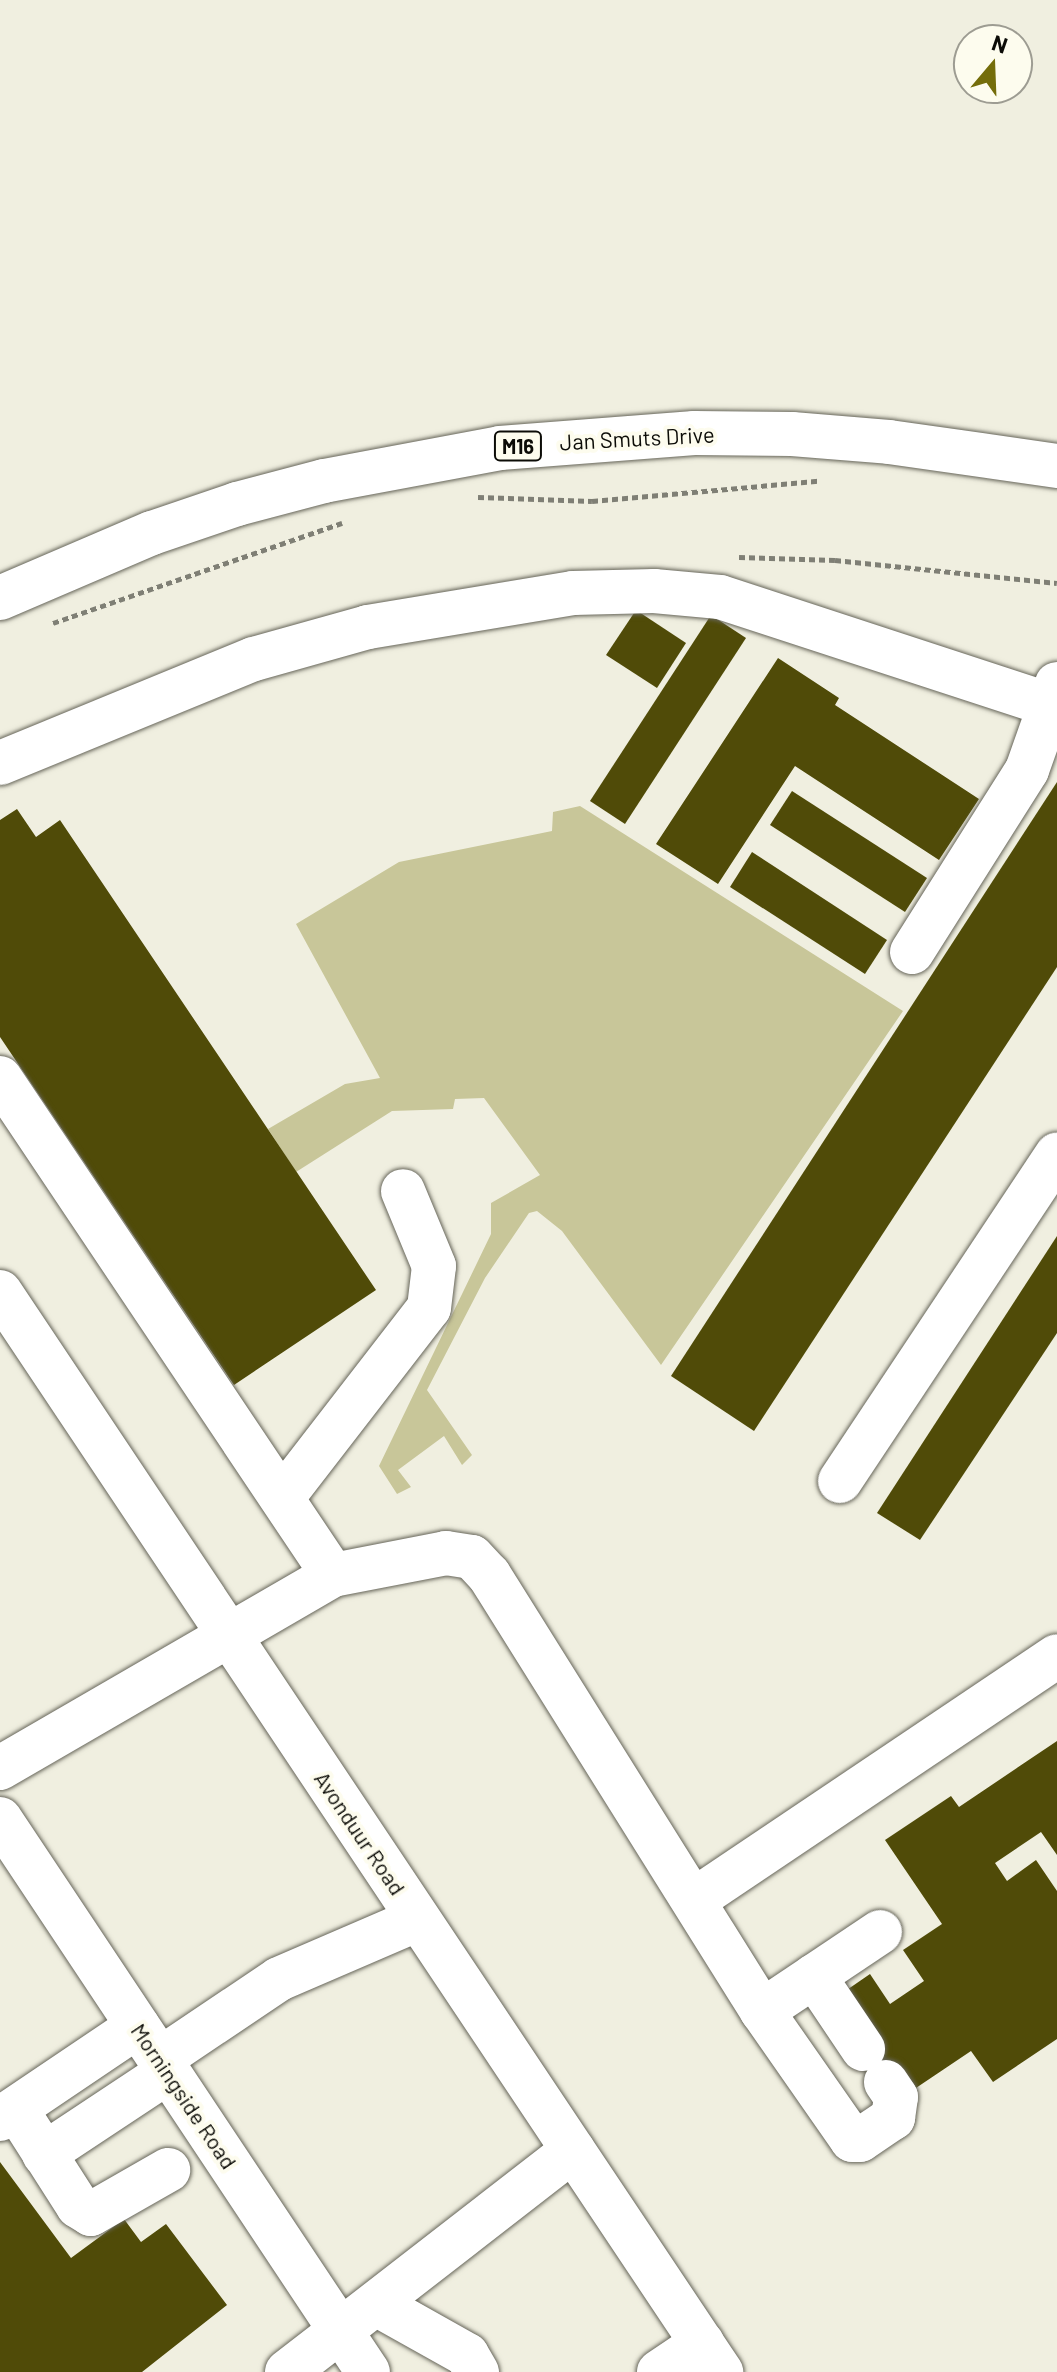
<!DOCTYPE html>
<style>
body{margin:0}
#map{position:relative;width:1057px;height:2372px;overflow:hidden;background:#f0efe0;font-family:Barlow,sans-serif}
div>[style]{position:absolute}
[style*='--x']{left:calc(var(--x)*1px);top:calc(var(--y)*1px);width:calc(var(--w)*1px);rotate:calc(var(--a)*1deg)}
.green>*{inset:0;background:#c8c699}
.building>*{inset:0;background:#504b08}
.path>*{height:5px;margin-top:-2.5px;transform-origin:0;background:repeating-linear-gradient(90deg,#7f7f75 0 6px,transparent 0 10px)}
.roads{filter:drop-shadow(0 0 2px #666559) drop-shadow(0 0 2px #666559)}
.minor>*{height:44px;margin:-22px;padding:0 22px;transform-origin:22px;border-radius:22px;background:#fff}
.major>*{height:44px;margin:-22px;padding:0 22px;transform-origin:22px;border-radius:22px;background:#fff}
span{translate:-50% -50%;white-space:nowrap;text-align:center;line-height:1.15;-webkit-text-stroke:8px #fdfcee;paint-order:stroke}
.shield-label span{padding:2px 6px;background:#fdfcee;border:2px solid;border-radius:6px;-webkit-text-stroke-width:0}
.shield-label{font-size:20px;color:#0c0c07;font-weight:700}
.street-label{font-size:22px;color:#0c0c07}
.north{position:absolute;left:953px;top:24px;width:80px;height:80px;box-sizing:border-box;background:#fdfcee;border:2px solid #9d9c92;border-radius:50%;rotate:19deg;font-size:22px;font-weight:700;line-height:32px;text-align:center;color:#0c0c07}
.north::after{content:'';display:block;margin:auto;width:28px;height:36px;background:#746d0a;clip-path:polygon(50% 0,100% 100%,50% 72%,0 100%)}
</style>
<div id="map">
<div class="green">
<div style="clip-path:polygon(580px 806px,903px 1011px,661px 1365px,562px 1231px,537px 1211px,529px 1213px,485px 1278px,427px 1390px,472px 1455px,462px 1465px,444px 1436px,398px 1470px,411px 1487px,397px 1494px,379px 1466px,491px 1234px,491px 1203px,540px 1175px,484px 1098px,455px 1099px,453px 1109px,392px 1111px,296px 1172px,268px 1129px,345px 1084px,380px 1078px,296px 924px,399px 862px,552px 831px,553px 812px)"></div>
</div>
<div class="building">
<div style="clip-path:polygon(636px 610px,686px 643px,657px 688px,606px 655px)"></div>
<div style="clip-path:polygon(711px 615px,746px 638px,625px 824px,590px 801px)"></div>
<div style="clip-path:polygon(778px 658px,839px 698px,835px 705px,979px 799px,939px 860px,795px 766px,718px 884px,656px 844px)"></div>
<div style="clip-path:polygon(1057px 782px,1057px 967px,754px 1431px,671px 1376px)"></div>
<div style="clip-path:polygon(792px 791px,927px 878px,905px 912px,770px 825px)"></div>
<div style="clip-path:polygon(17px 809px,36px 837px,60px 820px,376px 1290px,234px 1385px,0 1037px,0 820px)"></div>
<div style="clip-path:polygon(752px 852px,887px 940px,865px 974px,730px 887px)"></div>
<div style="clip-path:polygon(1057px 1236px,1057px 1333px,920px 1540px,877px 1513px)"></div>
<div style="clip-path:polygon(1057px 1741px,1057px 1855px,1041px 1832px,995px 1863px,1007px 1881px,1036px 1860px,1057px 1891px,1057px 2039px,993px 2082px,971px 2051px,907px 2094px,877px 2088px,854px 2054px,841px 1994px,870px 1974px,890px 2004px,924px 1981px,903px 1950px,942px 1924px,885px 1840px,951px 1796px,959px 1807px)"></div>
<div style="clip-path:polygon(0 2162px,71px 2258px,124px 2219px,141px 2242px,166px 2224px,227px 2305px,142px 2372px,0 2372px)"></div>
</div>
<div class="path">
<div style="--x:478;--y:497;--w:114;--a:2"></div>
<div style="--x:592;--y:501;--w:227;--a:-5.1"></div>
<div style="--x:739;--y:557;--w:96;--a:1.8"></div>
<div style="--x:835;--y:560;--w:223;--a:5.9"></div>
<div style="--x:53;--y:623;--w:306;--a:-19.1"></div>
</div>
<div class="roads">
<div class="minor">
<div style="--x:0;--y:763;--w:274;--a:-22.3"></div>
<div style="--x:254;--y:659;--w:118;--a:-15.7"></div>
<div style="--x:368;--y:627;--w:208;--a:-9.4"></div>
<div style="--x:573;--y:593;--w:81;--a:-1.4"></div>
<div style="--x:654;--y:591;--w:66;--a:5.2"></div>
<div style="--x:720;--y:597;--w:347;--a:18.1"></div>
<div style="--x:1050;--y:705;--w:22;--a:-72"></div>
<div style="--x:912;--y:952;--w:215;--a:-57.7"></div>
<div style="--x:1027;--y:770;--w:69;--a:-70.5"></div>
<div style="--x:0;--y:1078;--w:598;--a:56.18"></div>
<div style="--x:333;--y:1575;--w:385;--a:149.9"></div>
<div style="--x:0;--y:1292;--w:1299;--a:56.27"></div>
<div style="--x:840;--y:1481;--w:392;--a:-56.4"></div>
<div style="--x:282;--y:1498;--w:240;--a:-52.3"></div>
<div style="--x:429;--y:1308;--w:42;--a:-83.2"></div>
<div style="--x:434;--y:1266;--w:81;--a:-112.5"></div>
<div style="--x:333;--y:1575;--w:115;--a:-11"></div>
<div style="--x:446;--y:1553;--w:26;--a:9"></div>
<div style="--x:472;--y:1557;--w:25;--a:47"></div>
<div style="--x:489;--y:1575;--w:514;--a:57.95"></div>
<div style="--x:762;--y:2011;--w:157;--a:55.1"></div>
<div style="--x:852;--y:2140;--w:8;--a:0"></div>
<div style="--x:860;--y:2140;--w:40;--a:-34"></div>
<div style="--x:893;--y:2118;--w:21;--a:-82"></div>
<div style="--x:896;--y:2097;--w:18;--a:-124"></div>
<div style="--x:0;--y:1819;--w:664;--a:56.36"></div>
<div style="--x:694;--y:1900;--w:437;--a:-33.9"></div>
<div style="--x:814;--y:1976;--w:88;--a:56.1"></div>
<div style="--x:762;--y:2011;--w:142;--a:-33.8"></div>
<div style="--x:160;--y:2059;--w:143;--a:-33.9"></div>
<div style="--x:279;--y:1979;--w:151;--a:-23.3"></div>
<div style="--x:16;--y:2109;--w:115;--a:57.4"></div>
<div style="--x:78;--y:2206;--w:15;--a:32"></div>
<div style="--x:91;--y:2214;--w:89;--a:-29.7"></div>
<div style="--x:0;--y:2119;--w:166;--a:-34"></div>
<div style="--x:44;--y:2154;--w:149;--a:-33.5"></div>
<div style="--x:378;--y:2305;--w:102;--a:29.3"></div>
<div style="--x:467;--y:2355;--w:20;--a:60"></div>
<div style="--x:287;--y:2372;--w:362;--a:-37.8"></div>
<div style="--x:659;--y:2372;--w:52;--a:-34"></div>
</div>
<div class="major">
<div style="--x:0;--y:598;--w:165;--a:-23.2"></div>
<div style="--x:152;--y:533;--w:90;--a:-18.8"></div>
<div style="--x:237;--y:504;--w:90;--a:-14.8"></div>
<div style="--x:324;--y:481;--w:179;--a:-10.6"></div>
<div style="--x:500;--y:448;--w:195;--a:-4.4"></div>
<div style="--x:694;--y:433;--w:98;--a:0.6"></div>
<div style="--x:792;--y:434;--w:97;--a:4.7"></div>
<div style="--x:889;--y:442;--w:170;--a:8.1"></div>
</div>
</div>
<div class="shield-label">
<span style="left:518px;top:446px">M16</span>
</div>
<div class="street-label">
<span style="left:637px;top:438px;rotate:-3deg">Jan Smuts Drive</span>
<span style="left:360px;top:1833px;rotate:56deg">Avonduur Road</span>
<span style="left:184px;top:2096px;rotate:56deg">Morningside Road</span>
</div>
<div class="north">N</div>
</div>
